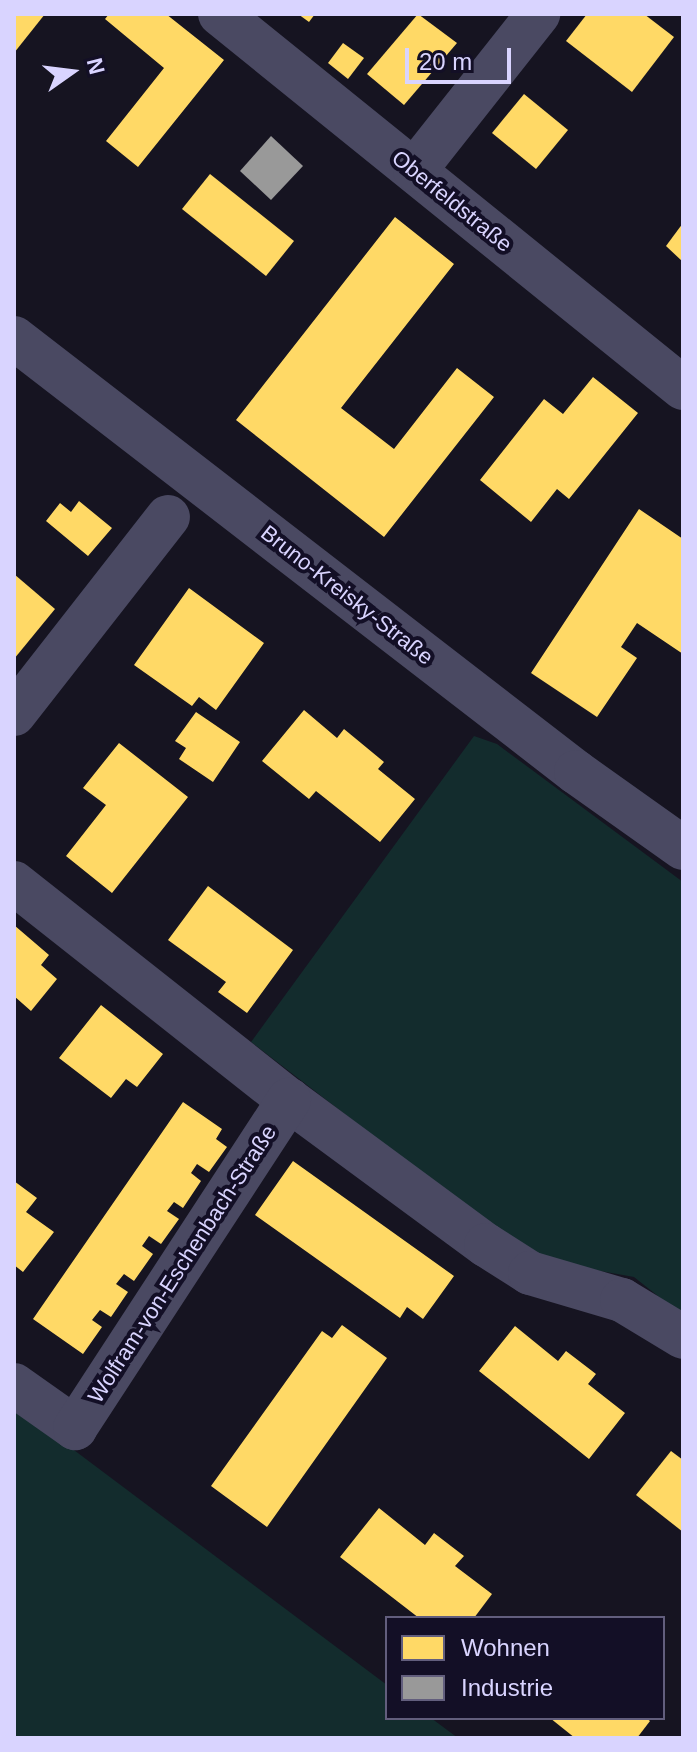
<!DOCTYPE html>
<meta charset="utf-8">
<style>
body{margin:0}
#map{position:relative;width:697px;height:1752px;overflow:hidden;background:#161421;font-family:Arial,sans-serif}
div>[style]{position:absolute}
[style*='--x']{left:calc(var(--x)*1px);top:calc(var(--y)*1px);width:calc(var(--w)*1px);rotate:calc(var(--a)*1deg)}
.green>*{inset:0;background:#132c2d}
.homes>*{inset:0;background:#ffd966}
.industry>*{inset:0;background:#999}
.minor>*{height:44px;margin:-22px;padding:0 22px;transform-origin:22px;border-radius:22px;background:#4a4962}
span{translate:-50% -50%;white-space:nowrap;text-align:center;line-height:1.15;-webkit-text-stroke:8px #130f26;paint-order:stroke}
.street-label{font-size:22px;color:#d9d4ff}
.frame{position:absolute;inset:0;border:16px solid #d9d4ff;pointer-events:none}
.legend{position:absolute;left:385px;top:1616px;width:280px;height:104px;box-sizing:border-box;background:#130f26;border:2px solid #625e7d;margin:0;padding:10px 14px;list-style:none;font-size:24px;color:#d9d4ff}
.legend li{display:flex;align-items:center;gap:16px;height:40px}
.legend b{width:40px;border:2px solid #625e7d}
.north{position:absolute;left:32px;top:32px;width:80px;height:80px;-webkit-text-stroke:6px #130f26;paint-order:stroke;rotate:76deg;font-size:22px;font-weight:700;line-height:32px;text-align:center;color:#d9d4ff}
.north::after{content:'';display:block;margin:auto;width:28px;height:36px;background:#d9d4ff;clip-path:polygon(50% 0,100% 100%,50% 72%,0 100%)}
.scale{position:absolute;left:405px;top:48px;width:106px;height:36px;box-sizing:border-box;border:4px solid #d9d4ff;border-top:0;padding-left:10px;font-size:24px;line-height:28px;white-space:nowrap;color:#d9d4ff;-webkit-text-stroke:6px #130f26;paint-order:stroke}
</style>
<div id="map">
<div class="green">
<div style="clip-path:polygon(474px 736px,497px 744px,683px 882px,683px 1316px,634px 1277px,533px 1259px,251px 1042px)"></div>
<div style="clip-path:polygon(14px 1405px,387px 1685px,387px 1718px,431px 1718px,458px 1738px,14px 1738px)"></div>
</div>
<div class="homes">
<div style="clip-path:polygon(14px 14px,45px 14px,14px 53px)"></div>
<div style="clip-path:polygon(109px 14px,166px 14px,224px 60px,138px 167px,106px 141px,164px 68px,105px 19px)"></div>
<div style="clip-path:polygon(298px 14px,315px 14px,309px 22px)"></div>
<div style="clip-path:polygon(418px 14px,457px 43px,404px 105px,367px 74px)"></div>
<div style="clip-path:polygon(587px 14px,644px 14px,674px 37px,632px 92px,566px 41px)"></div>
<div style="clip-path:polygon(343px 43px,364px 58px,348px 79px,328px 63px)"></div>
<div style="clip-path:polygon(524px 94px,568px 130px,536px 169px,492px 133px)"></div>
<div style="clip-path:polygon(210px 174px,294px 241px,266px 276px,182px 209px)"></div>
<div style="clip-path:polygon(395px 217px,454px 264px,341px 408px,394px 449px,457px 368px,494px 397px,384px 537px,236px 420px)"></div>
<div style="clip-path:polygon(683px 223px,683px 262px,666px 246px)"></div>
<div style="clip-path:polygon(593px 377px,638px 413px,569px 499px,557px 489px,531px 522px,480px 480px,544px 399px,563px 414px)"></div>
<div style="clip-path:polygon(79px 501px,112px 528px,88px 556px,46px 521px,60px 503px,71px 512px)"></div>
<div style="clip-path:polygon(639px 509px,683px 539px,683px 654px,637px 623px,621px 647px,637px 658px,597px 717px,531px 673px)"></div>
<div style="clip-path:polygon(14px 574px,55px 609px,14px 659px)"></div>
<div style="clip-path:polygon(189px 588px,264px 643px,216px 710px,199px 697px,192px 706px,134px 665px)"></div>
<div style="clip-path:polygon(304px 710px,337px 738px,344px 729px,384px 762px,378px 769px,415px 799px,380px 842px,316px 791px,309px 799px,262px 761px)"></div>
<div style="clip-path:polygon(196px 712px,240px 742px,213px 782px,179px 759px,186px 748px,175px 741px)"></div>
<div style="clip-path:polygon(119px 743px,188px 797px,112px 893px,66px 856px,106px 805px,83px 788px)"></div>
<div style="clip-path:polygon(208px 886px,293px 950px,247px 1013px,218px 992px,226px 982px,168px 940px)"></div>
<div style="clip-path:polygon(14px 925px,49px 955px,41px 965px,57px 979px,31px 1011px,14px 996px)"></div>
<div style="clip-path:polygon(101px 1005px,163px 1054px,137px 1087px,126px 1079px,111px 1098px,59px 1058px)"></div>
<div style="clip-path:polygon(183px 1102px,222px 1129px,216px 1139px,227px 1147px,209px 1172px,197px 1164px,191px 1173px,201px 1181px,183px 1208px,174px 1202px,167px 1211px,179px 1219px,161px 1244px,149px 1236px,142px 1246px,153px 1254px,134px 1281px,124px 1274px,116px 1284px,128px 1292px,111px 1317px,100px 1310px,92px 1320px,102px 1327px,83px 1354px,33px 1319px)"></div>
<div style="clip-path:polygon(293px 1161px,454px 1276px,423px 1319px,407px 1307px,400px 1318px,255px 1215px)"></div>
<div style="clip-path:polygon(14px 1181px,37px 1198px,26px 1212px,54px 1232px,23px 1272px,14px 1265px)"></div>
<div style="clip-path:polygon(342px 1325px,387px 1358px,267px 1527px,211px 1486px,322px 1331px,332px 1338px)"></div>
<div style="clip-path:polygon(515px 1326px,558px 1361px,566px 1351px,596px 1374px,588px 1384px,625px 1413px,589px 1459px,479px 1371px)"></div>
<div style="clip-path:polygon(671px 1451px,683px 1460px,683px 1532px,636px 1495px)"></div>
<div style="clip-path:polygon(379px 1508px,425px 1545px,434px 1533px,464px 1556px,455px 1566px,492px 1594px,474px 1618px,419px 1618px,340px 1557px)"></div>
<div style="clip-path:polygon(550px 1718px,646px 1718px,650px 1721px,637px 1738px,575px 1738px)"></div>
</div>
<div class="industry">
<div style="clip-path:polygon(271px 136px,303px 166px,271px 200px,240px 171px)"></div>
</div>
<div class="minor">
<div style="--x:220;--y:14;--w:595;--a:38.93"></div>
<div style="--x:415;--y:170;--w:199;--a:-51.7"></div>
<div style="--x:14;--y:338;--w:710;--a:37.68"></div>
<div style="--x:576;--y:772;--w:131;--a:35.4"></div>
<div style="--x:14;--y:714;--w:250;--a:-52"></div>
<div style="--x:14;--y:883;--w:350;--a:38.3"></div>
<div style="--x:289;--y:1100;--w:245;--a:36.4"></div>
<div style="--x:486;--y:1245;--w:52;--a:32.5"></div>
<div style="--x:530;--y:1273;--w:96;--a:16.4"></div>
<div style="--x:622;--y:1300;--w:71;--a:31.2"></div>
<div style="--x:14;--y:1385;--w:75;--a:35.2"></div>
<div style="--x:75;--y:1428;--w:392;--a:-56.9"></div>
</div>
<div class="street-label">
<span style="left:452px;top:201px;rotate:39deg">Oberfeldstraße</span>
<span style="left:347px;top:595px;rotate:38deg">Bruno-Kreisky-Straße</span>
<span style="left:182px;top:1264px;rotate:-57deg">Wolfram-von-Eschenbach-Straße</span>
</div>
<div class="frame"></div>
<ul class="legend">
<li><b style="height:22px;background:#ffd966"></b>Wohnen</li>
<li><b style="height:22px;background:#999"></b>Industrie</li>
</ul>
<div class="north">N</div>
<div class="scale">20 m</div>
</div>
